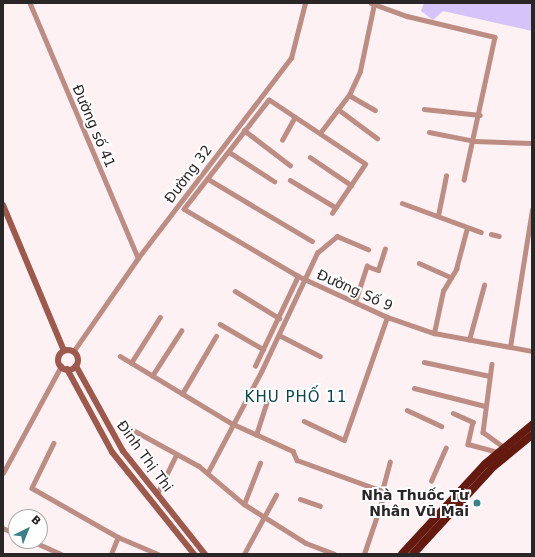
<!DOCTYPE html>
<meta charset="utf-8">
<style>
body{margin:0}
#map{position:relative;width:535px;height:557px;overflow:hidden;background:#fef1f4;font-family:"DejaVu Sans",sans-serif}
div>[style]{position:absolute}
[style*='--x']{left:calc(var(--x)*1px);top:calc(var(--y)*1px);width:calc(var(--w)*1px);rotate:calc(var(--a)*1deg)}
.water>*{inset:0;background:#d5c3f9}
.street>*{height:4.5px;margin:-2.25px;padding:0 2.25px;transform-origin:2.25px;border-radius:2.25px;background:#bd8d83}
.secondary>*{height:6px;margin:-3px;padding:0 3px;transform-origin:3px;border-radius:3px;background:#9e594d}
.secondary>.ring{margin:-3px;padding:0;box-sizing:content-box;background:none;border:6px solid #9e594d;border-radius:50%}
.highway>*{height:8px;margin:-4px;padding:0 4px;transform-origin:4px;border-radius:4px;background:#641a0f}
.dots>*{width:11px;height:11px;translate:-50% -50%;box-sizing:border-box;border:2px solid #fff;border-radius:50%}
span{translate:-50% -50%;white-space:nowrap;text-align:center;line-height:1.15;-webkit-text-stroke:4px #fff;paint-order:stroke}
.street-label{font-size:14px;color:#2a2526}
.poi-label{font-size:14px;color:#2a2526;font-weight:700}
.right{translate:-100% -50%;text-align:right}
.neighbourhood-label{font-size:15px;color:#06464f;letter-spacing:1px}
.frame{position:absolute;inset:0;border:4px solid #2a2526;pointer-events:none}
.north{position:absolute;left:8px;top:509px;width:40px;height:40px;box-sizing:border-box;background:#fff;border:1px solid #aaa8a8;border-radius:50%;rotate:43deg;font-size:11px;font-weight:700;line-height:16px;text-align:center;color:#2a2526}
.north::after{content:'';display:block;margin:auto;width:14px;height:18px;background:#3b818c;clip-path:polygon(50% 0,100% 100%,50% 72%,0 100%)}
</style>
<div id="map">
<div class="water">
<div style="clip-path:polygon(424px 3px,532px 3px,532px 31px,443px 11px,433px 20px,421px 11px)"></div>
</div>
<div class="street">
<div style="--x:30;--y:3;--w:277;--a:67"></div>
<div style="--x:371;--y:3;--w:38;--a:20"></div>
<div style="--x:407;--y:16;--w:90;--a:13.4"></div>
<div style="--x:495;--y:37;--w:146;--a:102.2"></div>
<div style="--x:349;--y:95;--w:30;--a:30"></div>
<div style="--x:338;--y:109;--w:49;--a:36.6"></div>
<div style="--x:424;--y:109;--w:56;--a:6.1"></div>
<div style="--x:244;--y:130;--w:58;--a:37.3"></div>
<div style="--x:429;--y:132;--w:47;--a:11.1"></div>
<div style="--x:475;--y:141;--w:57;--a:2"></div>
<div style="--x:320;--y:133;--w:48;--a:-52.7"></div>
<div style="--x:349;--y:95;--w:26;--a:-65"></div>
<div style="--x:360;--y:71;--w:68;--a:-78.2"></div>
<div style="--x:282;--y:140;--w:26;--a:-61"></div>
<div style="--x:229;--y:152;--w:54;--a:32.8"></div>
<div style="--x:310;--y:157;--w:50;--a:34.3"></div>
<div style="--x:208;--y:179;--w:121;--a:30.8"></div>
<div style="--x:290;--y:180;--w:52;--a:31"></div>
<div style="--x:402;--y:203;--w:84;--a:20.2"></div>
<div style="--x:332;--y:213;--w:59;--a:-56"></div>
<div style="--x:365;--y:164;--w:115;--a:-146.3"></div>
<div style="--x:269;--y:100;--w:138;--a:127.9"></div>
<div style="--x:184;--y:209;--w:132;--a:30.4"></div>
<div style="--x:298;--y:276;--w:98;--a:24.7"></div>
<div style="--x:387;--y:317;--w:50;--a:18.8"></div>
<div style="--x:434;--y:333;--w:100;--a:10.4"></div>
<div style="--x:438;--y:216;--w:41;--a:-78.7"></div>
<div style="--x:491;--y:234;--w:8;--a:14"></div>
<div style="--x:419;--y:263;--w:35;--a:24"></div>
<div style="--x:235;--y:291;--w:52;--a:31.5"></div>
<div style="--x:355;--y:302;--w:38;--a:-72"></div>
<div style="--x:367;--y:266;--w:12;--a:20"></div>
<div style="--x:378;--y:270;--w:22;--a:-72"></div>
<div style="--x:220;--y:324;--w:50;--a:30.2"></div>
<div style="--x:263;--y:349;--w:81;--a:-64.4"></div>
<div style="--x:434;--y:333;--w:43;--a:-77.9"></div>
<div style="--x:443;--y:291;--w:26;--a:-59"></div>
<div style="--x:456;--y:269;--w:42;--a:-75"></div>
<div style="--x:279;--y:335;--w:46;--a:27.1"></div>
<div style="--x:469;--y:340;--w:57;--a:-74.7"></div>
<div style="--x:510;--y:347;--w:139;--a:-80.9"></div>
<div style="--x:73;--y:352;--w:114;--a:-55.3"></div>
<div style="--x:138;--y:258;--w:252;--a:-52.6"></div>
<div style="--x:291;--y:58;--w:57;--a:-75.7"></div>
<div style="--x:120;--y:356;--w:130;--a:31.1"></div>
<div style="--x:231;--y:423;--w:68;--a:24.3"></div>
<div style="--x:293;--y:451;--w:10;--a:66"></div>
<div style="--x:297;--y:460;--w:90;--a:20"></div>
<div style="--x:382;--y:491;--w:30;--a:-75"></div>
<div style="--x:424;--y:362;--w:67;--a:12"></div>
<div style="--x:131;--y:363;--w:54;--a:-57.8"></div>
<div style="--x:492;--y:364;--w:69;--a:97.5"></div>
<div style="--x:483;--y:432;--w:26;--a:36"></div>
<div style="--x:255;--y:366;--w:19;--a:-65"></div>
<div style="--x:152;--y:376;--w:54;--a:-57.2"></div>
<div style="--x:414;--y:388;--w:73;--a:14.2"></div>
<div style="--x:182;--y:394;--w:67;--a:-59.6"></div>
<div style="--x:407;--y:410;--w:38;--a:25"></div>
<div style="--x:453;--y:413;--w:22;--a:24"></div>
<div style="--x:473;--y:422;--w:23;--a:103"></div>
<div style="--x:468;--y:444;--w:30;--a:15"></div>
<div style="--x:304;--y:421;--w:44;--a:25.4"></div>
<div style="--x:344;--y:440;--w:130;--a:-70.7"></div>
<div style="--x:124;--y:425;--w:85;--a:28.7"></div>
<div style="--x:199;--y:466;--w:59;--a:40.2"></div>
<div style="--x:244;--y:504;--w:73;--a:32.2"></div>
<div style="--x:306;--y:543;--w:30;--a:21"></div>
<div style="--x:256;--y:435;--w:35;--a:-72"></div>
<div style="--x:54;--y:443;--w:50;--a:116.1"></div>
<div style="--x:32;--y:488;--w:99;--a:29.7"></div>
<div style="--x:118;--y:537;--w:43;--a:23"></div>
<div style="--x:208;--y:472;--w:113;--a:-62.1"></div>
<div style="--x:261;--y:372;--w:132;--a:-64.8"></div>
<div style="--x:317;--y:253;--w:26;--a:-40"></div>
<div style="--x:337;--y:236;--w:34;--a:23"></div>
<div style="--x:3;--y:473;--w:122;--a:-61.5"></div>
<div style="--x:431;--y:481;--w:36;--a:-66"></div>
<div style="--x:157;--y:494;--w:43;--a:-64"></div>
<div style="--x:300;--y:499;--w:21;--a:19"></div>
<div style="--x:244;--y:504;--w:44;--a:-68.7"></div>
<div style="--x:3;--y:528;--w:14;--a:25"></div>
<div style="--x:32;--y:541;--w:32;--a:24"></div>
<div style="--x:111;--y:554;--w:18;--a:-68"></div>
<div style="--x:244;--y:554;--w:67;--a:-61.5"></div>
<div style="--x:364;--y:554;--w:65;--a:-71.3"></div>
</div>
<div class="secondary">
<div style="--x:3;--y:205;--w:158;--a:67.3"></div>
<div class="ring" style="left:58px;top:350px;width:14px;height:14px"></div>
<div style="--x:76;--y:366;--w:97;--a:61.1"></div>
<div style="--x:123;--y:451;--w:132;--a:51.5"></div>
<div style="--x:67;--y:369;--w:94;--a:61.5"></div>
<div style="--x:112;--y:452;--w:131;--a:51.2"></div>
</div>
<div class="highway">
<div style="--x:402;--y:554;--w:122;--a:-47.3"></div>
<div style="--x:485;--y:464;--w:61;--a:-39.7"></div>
<div style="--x:413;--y:554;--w:118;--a:-47.4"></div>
<div style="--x:493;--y:467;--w:50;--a:-39.4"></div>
</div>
<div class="dots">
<div style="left:477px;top:503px;background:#3b818c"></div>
</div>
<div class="street-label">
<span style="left:94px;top:126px;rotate:67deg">Đường số 41</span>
<span style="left:188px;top:174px;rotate:-53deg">Đường 32</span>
<span style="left:355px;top:290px;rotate:24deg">Đường Số 9</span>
<span style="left:145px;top:456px;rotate:54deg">Đinh Thị Thi</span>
</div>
<div class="poi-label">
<span class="right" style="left:469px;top:503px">Nhà Thuốc Tư<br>Nhân Vū Mai</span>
</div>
<div class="neighbourhood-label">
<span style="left:296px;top:398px">KHU PHỐ 11</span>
</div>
<div class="frame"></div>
<div class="north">B</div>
</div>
